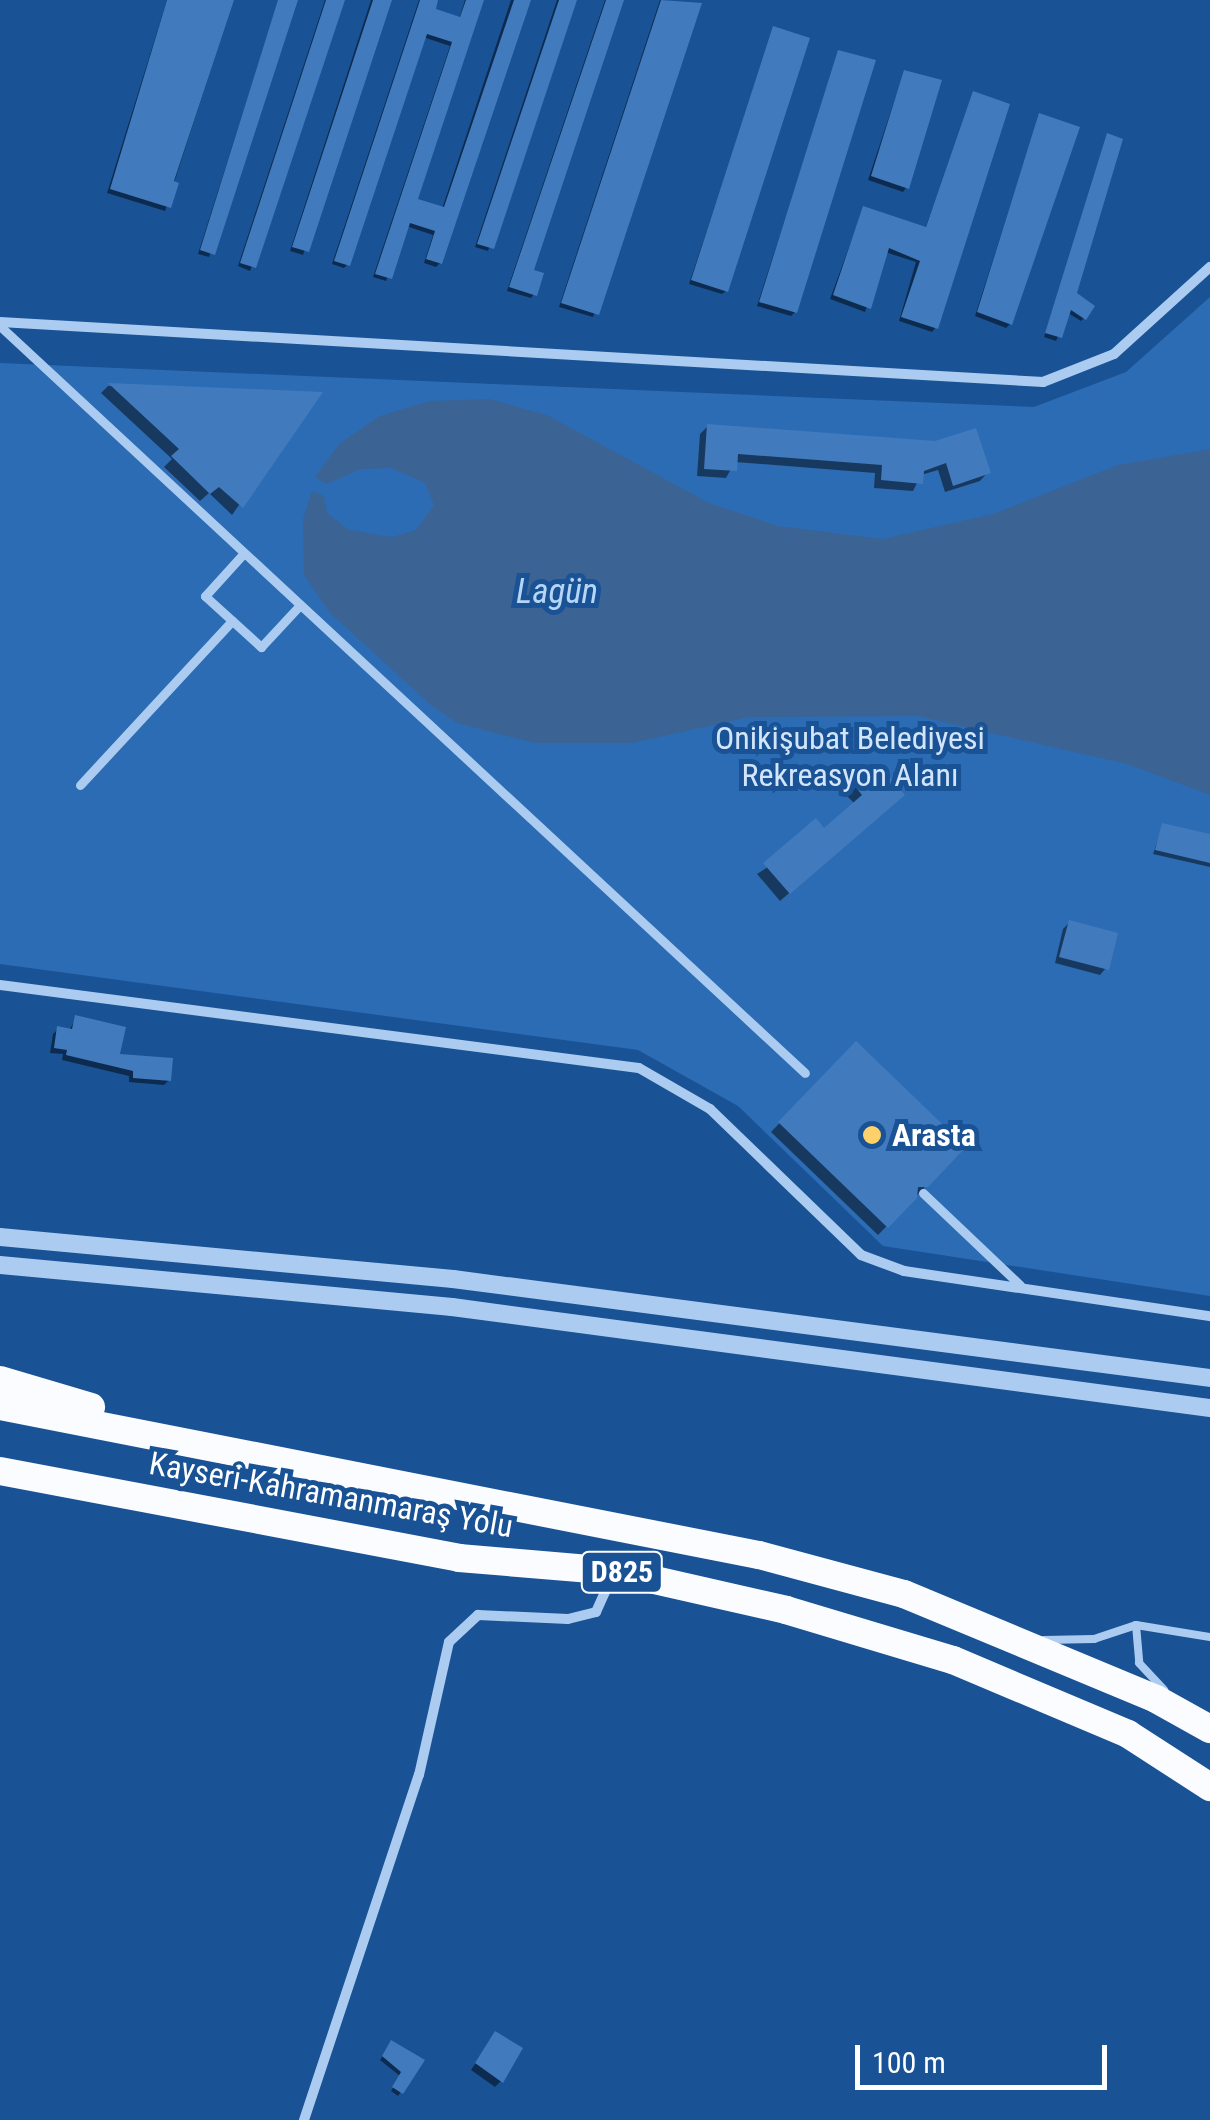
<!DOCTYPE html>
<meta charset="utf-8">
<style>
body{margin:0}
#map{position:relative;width:1210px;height:2120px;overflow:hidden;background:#195295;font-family:"Roboto Condensed",sans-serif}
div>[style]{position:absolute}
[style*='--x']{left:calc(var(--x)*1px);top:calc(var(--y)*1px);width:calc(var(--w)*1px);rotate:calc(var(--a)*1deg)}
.green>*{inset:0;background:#2c6cb4}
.water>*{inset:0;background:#3b6495}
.shadow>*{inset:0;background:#0007}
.building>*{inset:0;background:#417bbd}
.service>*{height:8px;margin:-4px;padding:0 4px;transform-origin:4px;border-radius:4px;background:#abccf0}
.pedestrian>*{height:9px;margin:-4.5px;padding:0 4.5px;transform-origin:4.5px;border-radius:4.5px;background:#abccf0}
.minor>*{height:10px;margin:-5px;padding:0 5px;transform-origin:5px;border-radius:5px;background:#abccf0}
.tertiary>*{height:18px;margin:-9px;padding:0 9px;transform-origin:9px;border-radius:9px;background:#abccf0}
.trunk>*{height:28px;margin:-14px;padding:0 14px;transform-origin:14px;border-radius:14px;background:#fafcff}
.dots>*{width:28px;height:28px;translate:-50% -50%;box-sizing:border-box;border:5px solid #195295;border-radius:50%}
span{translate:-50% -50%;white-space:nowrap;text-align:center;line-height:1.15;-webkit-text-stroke:10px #195295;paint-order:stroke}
.shield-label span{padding:2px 8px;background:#195295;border:2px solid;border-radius:8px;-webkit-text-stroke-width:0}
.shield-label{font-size:30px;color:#fff;font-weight:700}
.park-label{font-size:32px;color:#d2e5fb}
.poi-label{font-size:32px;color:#fff;font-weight:700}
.left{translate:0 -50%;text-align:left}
.street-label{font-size:32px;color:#fff}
.water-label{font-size:35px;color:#b7d6f7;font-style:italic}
.scale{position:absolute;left:855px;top:2045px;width:252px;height:45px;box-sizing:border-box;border:5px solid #fff;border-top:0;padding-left:12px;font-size:30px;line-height:35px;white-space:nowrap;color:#fff;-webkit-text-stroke:8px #195295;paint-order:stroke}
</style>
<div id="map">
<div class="green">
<div style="clip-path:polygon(1210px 297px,1210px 1296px,883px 1246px,738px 1106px,638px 1050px,0 964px,0 363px,1034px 407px,1126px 372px)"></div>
</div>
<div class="water">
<div style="clip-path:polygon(489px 399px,547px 415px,709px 503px,778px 526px,882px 539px,993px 514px,1118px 465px,1210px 449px,1210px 795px,1127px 764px,917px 716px,750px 717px,632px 743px,534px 743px,457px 723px,432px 706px,329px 612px,304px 575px,303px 519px,312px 491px,324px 496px,327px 513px,349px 530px,392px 537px,416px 530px,434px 505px,425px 483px,391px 468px,361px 469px,326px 484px,315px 477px,340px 443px,380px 416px,429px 401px)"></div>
</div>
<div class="shadow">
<div style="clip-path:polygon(167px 0,233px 0,165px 211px,107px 193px)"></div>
<div style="clip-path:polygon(279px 0,294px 0,209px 257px,198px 254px)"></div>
<div style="clip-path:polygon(325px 0,343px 0,250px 271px,238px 266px)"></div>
<div style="clip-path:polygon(371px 0,389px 0,303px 255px,290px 251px)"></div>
<div style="clip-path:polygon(419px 0,436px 0,433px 10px,459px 19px,465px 0,481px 0,415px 200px,442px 209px,511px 0,528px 0,440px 263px,436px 267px,424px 263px,433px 235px,406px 226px,386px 281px,373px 277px,450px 46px,423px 37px,348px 264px,344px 268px,332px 264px)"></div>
<div style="clip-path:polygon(557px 0,574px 0,488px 251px,475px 247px)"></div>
<div style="clip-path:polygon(605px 0,621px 0,531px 272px,534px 294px,531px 298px,507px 291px)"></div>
<div style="clip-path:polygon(660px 0,699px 5px,593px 317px,559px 307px)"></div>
<div style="clip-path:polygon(774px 29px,726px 291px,722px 294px,689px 284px)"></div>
<div style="clip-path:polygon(839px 52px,795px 312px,791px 316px,757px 306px)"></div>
<div style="clip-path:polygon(904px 72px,906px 188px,903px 192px,868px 180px)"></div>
<div style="clip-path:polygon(974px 94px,936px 327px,932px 332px,899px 321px,916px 262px,885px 252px,865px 312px,830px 299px,863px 209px,925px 229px)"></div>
<div style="clip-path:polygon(1039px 116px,1010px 324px,1006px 328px,975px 316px)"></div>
<div style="clip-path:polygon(1108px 136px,1074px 295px,1084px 318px,1081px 321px,1068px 313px,1056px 341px,1044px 337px)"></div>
<div style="clip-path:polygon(108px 386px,318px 394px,232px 515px,209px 493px,200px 501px,164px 467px,172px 459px,101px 393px)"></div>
<div style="clip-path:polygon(708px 426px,935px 444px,988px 472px,980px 481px,945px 492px,938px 470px,921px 475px,913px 491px,874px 488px,875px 473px,735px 462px,726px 478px,697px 476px,700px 434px)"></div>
<div style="clip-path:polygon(856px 787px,893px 803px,780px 901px,757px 874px,824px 831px,855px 804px,847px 796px)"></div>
<div style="clip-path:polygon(1163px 825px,1210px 837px,1210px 867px,1153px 854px)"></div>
<div style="clip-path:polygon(1069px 923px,1106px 968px,1100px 975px,1055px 963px,1063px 929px)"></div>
<div style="clip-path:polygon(76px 1018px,116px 1057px,169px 1080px,164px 1085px,129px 1082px,129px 1076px,62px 1060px,63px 1054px,50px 1053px,53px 1034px,58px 1029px,69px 1031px)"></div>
<div style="clip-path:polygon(856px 1044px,963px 1148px,878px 1235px,771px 1132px)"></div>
<div style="clip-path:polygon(495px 2034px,501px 2081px,495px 2087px,471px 2070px)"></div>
<div style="clip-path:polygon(389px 2046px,421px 2061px,398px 2096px,391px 2091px,400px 2076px,380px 2060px)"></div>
</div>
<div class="building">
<div style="clip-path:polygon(167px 0,234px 0,174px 181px,179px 183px,171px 208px,110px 189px)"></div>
<div style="clip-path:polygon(278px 0,298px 0,215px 255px,200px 250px)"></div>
<div style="clip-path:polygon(326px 0,345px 0,256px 268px,240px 263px)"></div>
<div style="clip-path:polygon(373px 0,392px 0,309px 252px,292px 247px)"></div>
<div style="clip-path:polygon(420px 0,438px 0,436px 9px,460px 17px,466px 0,484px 0,418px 199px,444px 207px,514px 0,531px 0,442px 264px,426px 259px,435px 231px,410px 223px,392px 279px,375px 274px,452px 42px,427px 34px,350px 266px,334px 261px)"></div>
<div style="clip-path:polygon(559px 0,577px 0,494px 249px,477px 244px)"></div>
<div style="clip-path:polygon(606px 0,624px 0,534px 270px,544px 273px,537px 296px,509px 287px)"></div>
<div style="clip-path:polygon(661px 0,702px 3px,599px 315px,561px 303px)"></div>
<div style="clip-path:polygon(773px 26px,810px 38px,728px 292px,691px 280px)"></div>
<div style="clip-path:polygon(838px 50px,876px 60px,797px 313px,759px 302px)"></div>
<div style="clip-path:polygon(904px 70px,942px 80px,909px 189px,871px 176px)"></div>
<div style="clip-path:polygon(973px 91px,1010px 104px,938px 329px,901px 317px,920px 261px,889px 248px,871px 309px,833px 295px,863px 206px,926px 227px)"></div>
<div style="clip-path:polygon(1039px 113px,1080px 127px,1012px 325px,977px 312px)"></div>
<div style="clip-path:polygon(1107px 133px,1123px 139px,1077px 293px,1095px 306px,1086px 320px,1071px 310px,1062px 338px,1045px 333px)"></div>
<div style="clip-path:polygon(108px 383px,323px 392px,243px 508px,219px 487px,210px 494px,171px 456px,179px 449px)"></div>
<div style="clip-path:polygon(707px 424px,935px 441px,976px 428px,991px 473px,953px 486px,946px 463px,924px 471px,923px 484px,881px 480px,882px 465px,738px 454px,737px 471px,704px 469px)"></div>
<div style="clip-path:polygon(879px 764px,905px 795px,790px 894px,763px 863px,816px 818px,824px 828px,862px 795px,854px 785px)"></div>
<div style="clip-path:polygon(1162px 823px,1210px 834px,1210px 863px,1155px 850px)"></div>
<div style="clip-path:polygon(1069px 920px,1118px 933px,1109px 970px,1059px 957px)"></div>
<div style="clip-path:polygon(75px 1015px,126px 1027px,120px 1054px,173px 1058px,171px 1081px,133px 1078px,133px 1071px,66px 1055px,67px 1050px,54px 1048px,57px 1026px,72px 1029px)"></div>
<div style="clip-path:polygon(856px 1041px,966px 1147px,928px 1187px,918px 1187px,917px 1198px,888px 1228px,778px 1122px)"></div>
<div style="clip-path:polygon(495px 2031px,523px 2048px,503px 2083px,475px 2063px)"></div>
<div style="clip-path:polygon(391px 2040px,425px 2060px,403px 2094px,392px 2087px,401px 2072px,382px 2056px)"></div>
</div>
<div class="service">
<div style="--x:1136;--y:1625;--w:38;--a:85"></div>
<div style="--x:1139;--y:1663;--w:37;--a:47"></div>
<div style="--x:1044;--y:1640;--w:50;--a:-1.1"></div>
<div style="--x:1094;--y:1639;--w:44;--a:-18.4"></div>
<div style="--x:1136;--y:1625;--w:75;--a:9.2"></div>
</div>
<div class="pedestrian">
<div style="--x:0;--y:326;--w:1098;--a:42.86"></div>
<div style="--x:244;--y:553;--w:58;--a:132.2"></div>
<div style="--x:205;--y:596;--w:76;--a:42.3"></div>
<div style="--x:261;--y:647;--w:57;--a:-47.1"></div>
<div style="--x:80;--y:785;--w:224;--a:-47.2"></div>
<div style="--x:923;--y:1193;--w:134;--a:43.5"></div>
</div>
<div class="minor">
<div style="--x:0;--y:322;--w:1045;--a:3.29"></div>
<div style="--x:1043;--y:382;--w:76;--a:-21.5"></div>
<div style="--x:1114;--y:354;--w:130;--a:-42.2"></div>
<div style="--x:0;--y:985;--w:644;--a:7.4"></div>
<div style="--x:639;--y:1068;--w:82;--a:30"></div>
<div style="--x:710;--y:1109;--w:210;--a:44"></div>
<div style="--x:861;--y:1255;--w:46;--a:20.4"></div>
<div style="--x:904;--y:1271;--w:309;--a:8.4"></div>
<div style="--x:304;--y:2120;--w:364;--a:-71.6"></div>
<div style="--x:419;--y:1775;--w:136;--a:-77.3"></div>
<div style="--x:449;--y:1642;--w:40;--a:-43"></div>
<div style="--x:478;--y:1615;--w:90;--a:2.5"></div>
<div style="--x:568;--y:1619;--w:29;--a:-14"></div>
<div style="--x:596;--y:1612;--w:44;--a:-65.8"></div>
</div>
<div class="tertiary">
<div style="--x:0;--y:1237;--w:455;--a:5.3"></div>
<div style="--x:453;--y:1279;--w:763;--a:7.45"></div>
<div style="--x:0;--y:1265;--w:454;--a:5.3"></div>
<div style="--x:452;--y:1307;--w:765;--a:7.59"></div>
</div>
<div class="trunk">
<div style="--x:0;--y:1380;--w:95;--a:16.5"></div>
<div style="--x:0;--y:1406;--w:773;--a:11.11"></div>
<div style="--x:759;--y:1555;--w:150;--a:15.1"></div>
<div style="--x:904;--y:1594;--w:273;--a:22.6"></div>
<div style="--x:1156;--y:1699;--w:62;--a:29.1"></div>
<div style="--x:0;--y:1471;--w:467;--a:10.7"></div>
<div style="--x:459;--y:1558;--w:157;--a:4.8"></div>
<div style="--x:615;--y:1571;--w:175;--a:12.8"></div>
<div style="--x:786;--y:1610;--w:174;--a:16.7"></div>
<div style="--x:953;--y:1660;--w:190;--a:22.9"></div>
<div style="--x:1128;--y:1734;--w:98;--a:32.9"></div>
</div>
<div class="dots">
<div style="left:872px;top:1135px;background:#ffd16a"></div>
</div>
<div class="shield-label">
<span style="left:622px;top:1572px">D825</span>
</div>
<div class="park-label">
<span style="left:850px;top:757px">Onikişubat Belediyesi<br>Rekreasyon Alanı</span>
</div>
<div class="poi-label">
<span class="left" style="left:892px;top:1135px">Arasta</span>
</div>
<div class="street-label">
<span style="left:331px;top:1495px;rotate:10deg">Kayseri-Kahramanmaraş Yolu</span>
</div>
<div class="water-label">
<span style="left:557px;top:592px">Lagün</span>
</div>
<div class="scale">100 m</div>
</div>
